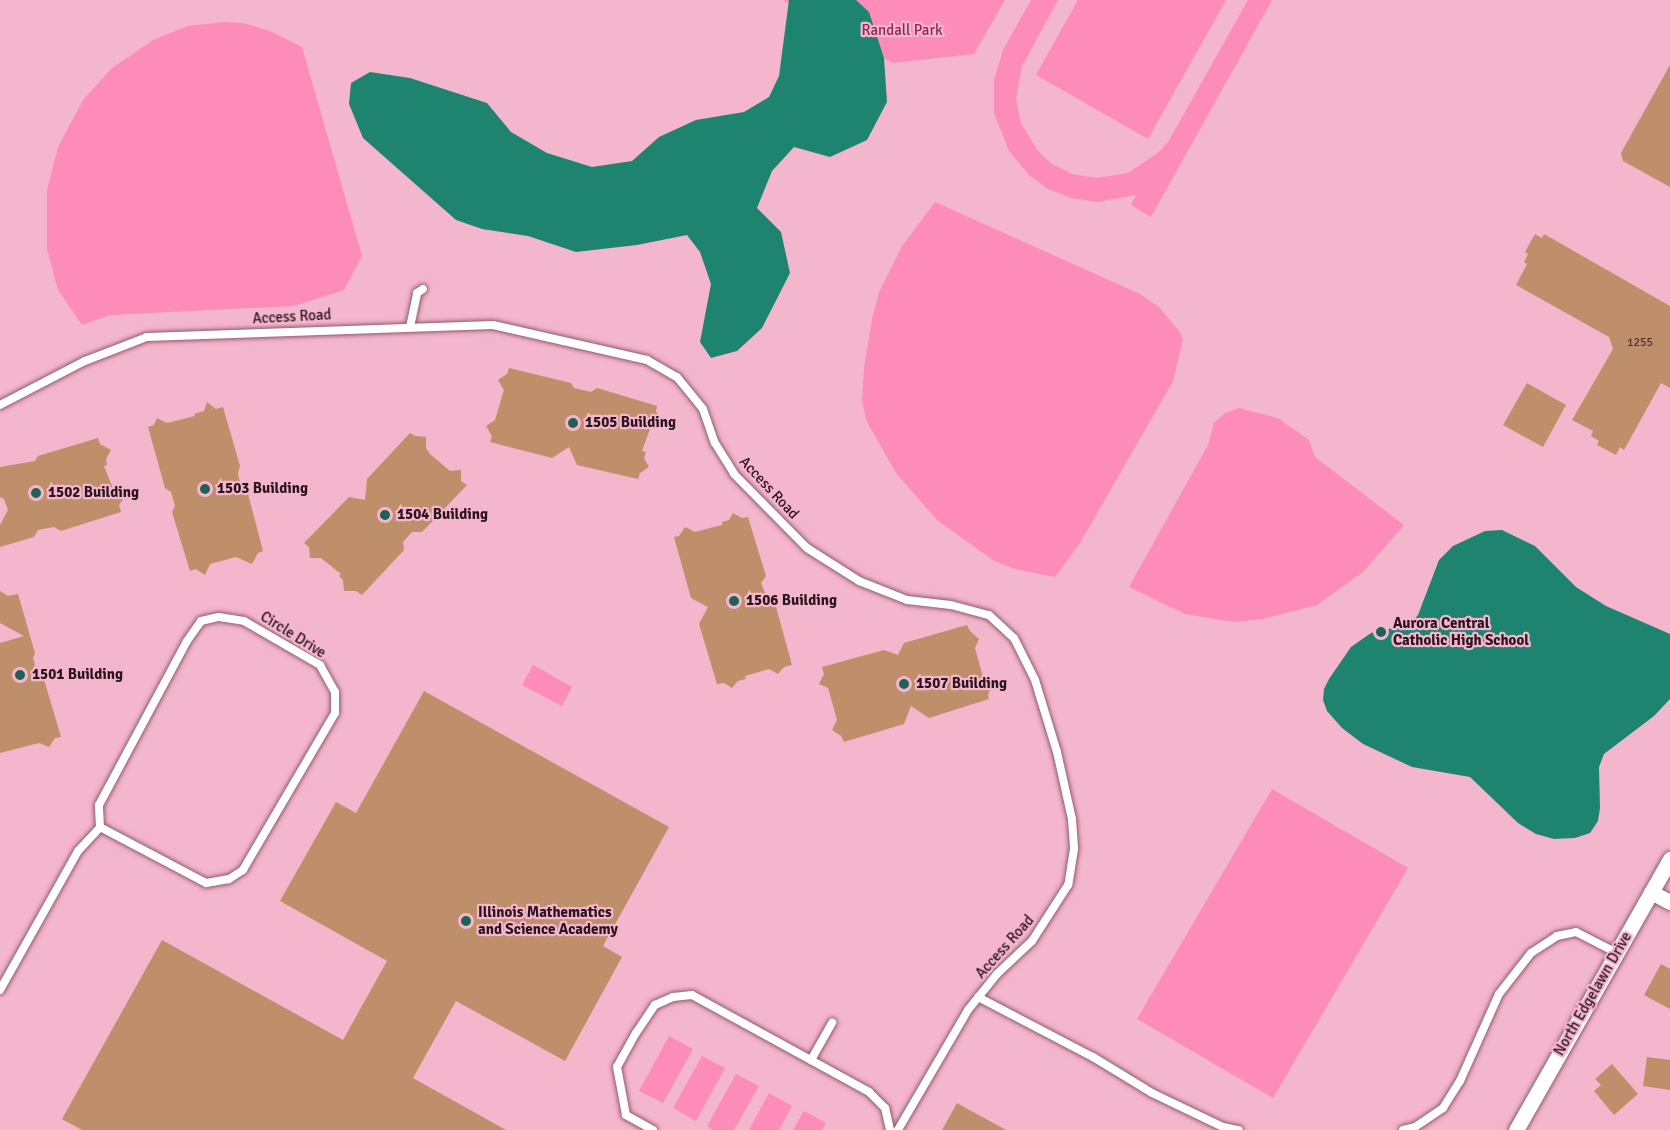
<!DOCTYPE html>
<style>
body{margin:0}
#map{position:relative;width:1670px;height:1130px;overflow:hidden;background:#f4b6cc;font-family:Signika,sans-serif}
div>[style]{position:absolute}
[style*='--x']{left:calc(var(--x)*1px);top:calc(var(--y)*1px);width:calc(var(--w)*1px);rotate:calc(var(--a)*1deg)}
.green>*{inset:0;background:#fe8cb9}
.water>*{inset:0;background:#1e8470}
.building>*{inset:0;background:#bf8e6b}
.roads{filter:drop-shadow(0 0 2px #925b6f) drop-shadow(0 0 2px #925b6f)}
.lane>*{height:8px;margin:-4px;padding:0 4px;transform-origin:4px;border-radius:4px;background:#fff}
.street>*{height:15px;margin:-7.5px;padding:0 7.5px;transform-origin:7.5px;border-radius:7.5px;background:#fff}
.dots>*{width:16px;height:16px;translate:-50% -50%;box-sizing:border-box;border:3px solid #f4b6cc;border-radius:50%}
span{translate:-50% -50%;white-space:nowrap;text-align:center;line-height:1.15;-webkit-text-stroke:4.5px #f4b6cc;paint-order:stroke}
.number-label{font-size:12px;color:#4f3230}
.number-label span{-webkit-text-stroke-width:0}
.park-label{font-size:15px;color:#902457}
.street-label{font-size:15px;color:#2a141d}
.poi-label{font-size:15px;color:#2a141d;font-weight:700}
.left{translate:0 -50%;text-align:left}
</style>
<div id="map">
<div class="green">
<div style="clip-path:polygon(783px 0,1005px 0,974px 54px,893px 63px)"></div>
<div style="clip-path:polygon(1031px 0,1058px 0,1022px 66px,1016px 99px,1021px 123px,1038px 151px,1052px 164px,1073px 174px,1097px 178px,1128px 173px,1159px 152px,1168px 142px,1248px 0,1272px 0,1151px 217px,1131px 205px,1136px 195px,1097px 202px,1071px 198px,1048px 189px,1029px 175px,1009px 151px,994px 113px,994px 80px,1003px 50px)"></div>
<div style="clip-path:polygon(1078px 0,1226px 0,1148px 139px,1036px 75px)"></div>
<div style="clip-path:polygon(224px 22px,243px 23px,270px 31px,302px 47px,362px 256px,344px 290px,294px 306px,110px 315px,82px 325px,58px 290px,47px 249px,47px 190px,58px 147px,83px 100px,112px 68px,153px 40px,188px 26px)"></div>
<div style="clip-path:polygon(935px 202px,1140px 294px,1159px 307px,1180px 332px,1183px 340px,1173px 381px,1080px 543px,1055px 577px,1015px 569px,994px 561px,937px 520px,896px 473px,866px 420px,862px 400px,864px 368px,872px 319px,879px 292px,902px 246px)"></div>
<div style="clip-path:polygon(1239px 408px,1278px 418px,1309px 440px,1315px 457px,1404px 525px,1363px 572px,1317px 605px,1262px 619px,1234px 622px,1185px 614px,1129px 587px,1208px 445px,1214px 423px,1225px 413px)"></div>
<div style="clip-path:polygon(533px 665px,572px 687px,562px 706px,522px 685px)"></div>
<div style="clip-path:polygon(1272px 789px,1408px 868px,1273px 1098px,1137px 1019px)"></div>
<div style="clip-path:polygon(669px 1036px,693px 1049px,663px 1103px,639px 1091px)"></div>
<div style="clip-path:polygon(702px 1056px,725px 1068px,696px 1121px,673px 1108px)"></div>
<div style="clip-path:polygon(736px 1074px,759px 1086px,734px 1130px,713px 1130px,707px 1126px)"></div>
<div style="clip-path:polygon(769px 1093px,792px 1106px,779px 1130px,749px 1130px)"></div>
<div style="clip-path:polygon(804px 1111px,826px 1123px,822px 1130px,793px 1130px)"></div>
</div>
<div class="water">
<div style="clip-path:polygon(789px 0,856px 0,869px 12px,884px 58px,887px 102px,867px 140px,830px 157px,794px 147px,772px 171px,757px 208px,781px 232px,790px 273px,762px 328px,737px 351px,711px 358px,700px 342px,711px 284px,700px 252px,687px 235px,637px 245px,576px 252px,528px 236px,482px 229px,456px 220px,363px 138px,349px 104px,351px 83px,370px 72px,410px 78px,487px 103px,511px 132px,547px 153px,592px 167px,632px 161px,659px 137px,696px 120px,744px 112px,769px 97px,779px 76px)"></div>
<div style="clip-path:polygon(1502px 530px,1535px 546px,1576px 587px,1606px 606px,1670px 634px,1670px 699px,1654px 716px,1604px 754px,1599px 767px,1600px 808px,1598px 821px,1590px 833px,1575px 838px,1554px 839px,1536px 834px,1518px 823px,1470px 777px,1412px 767px,1363px 744px,1342px 728px,1327px 711px,1323px 700px,1324px 689px,1329px 679px,1351px 647px,1371px 633px,1410px 624px,1418px 615px,1439px 560px,1453px 546px,1485px 531px)"></div>
</div>
<div class="building">
<div style="clip-path:polygon(1670px 65px,1670px 187px,1623px 161px,1621px 153px)"></div>
<div style="clip-path:polygon(1535px 234px,1542px 238px,1544px 234px,1670px 306px,1670px 388px,1661px 383px,1624px 450px,1620px 447px,1616px 455px,1597px 445px,1599px 441px,1591px 436px,1593px 431px,1572px 420px,1613px 349px,1609px 337px,1516px 285px,1527px 264px,1524px 262px,1528px 254px,1525px 252px)"></div>
<div style="clip-path:polygon(509px 368px,571px 383px,574px 388px,591px 392px,597px 388px,657px 406px,656px 411px,661px 420px,651px 426px,642px 451px,646px 452px,644px 458px,649px 467px,640px 473px,638px 479px,577px 465px,569px 447px,552px 458px,490px 442px,492px 436px,486px 426px,495px 420px,504px 390px,498px 380px,507px 374px)"></div>
<div style="clip-path:polygon(1527px 383px,1566px 405px,1543px 447px,1503px 425px)"></div>
<div style="clip-path:polygon(207px 402px,216px 409px,223px 407px,240px 466px,238px 473px,239px 479px,242px 488px,247px 490px,263px 551px,258px 553px,252px 564px,236px 557px,210px 564px,205px 575px,196px 569px,190px 571px,172px 512px,175px 506px,171px 492px,165px 488px,148px 427px,154px 425px,157px 418px,167px 423px,195px 416px,194px 414px,204px 411px)"></div>
<div style="clip-path:polygon(410px 433px,415px 436px,426px 437px,426px 448px,430px 454px,450px 471px,461px 470px,461px 481px,467px 485px,422px 532px,412px 532px,403px 542px,404px 550px,362px 595px,356px 591px,344px 591px,343px 580px,339px 576px,341px 574px,321px 558px,310px 558px,309px 547px,304px 543px,349px 497px,365px 500px,367px 479px)"></div>
<div style="clip-path:polygon(98px 438px,100px 444px,111px 450px,106px 459px,107px 465px,104px 466px,114px 491px,124px 498px,119px 505px,121px 512px,61px 531px,54px 527px,38px 530px,34px 537px,0 547px,0 525px,8px 510px,4px 499px,0 497px,0 467px,35px 461px,38px 456px)"></div>
<div style="clip-path:polygon(733px 513px,742px 518px,748px 517px,766px 576px,761px 583px,768px 600px,775px 603px,792px 665px,784px 667px,778px 674px,769px 669px,745px 676px,746px 679px,738px 681px,732px 688px,724px 683px,717px 684px,699px 624px,708px 607px,691px 598px,674px 537px,679px 536px,685px 527px,695px 532px,722px 525px,722px 522px,729px 520px)"></div>
<div style="clip-path:polygon(0 591px,8px 596px,18px 594px,35px 653px,33px 658px,36px 667px,38px 674px,43px 676px,61px 737px,55px 738px,49px 747px,39px 743px,0 753px,0 643px,24px 636px,0 623px)"></div>
<div style="clip-path:polygon(967px 625px,970px 631px,979px 639px,975px 648px,983px 677px,994px 684px,988px 694px,989px 699px,929px 718px,911px 706px,904px 724px,844px 742px,841px 736px,832px 730px,837px 720px,828px 688px,819px 684px,824px 674px,822px 667px,884px 650px,898px 655px,904px 643px)"></div>
<div style="clip-path:polygon(424px 691px,669px 827px,603px 946px,622px 957px,565px 1061px,456px 1001px,413px 1078px,506px 1130px,82px 1130px,62px 1119px,162px 940px,343px 1040px,387px 961px,280px 901px,336px 802px,356px 813px)"></div>
<div style="clip-path:polygon(1661px 964px,1670px 969px,1670px 1009px,1644px 995px)"></div>
<div style="clip-path:polygon(1647px 1057px,1670px 1060px,1670px 1090px,1643px 1086px)"></div>
<div style="clip-path:polygon(1612px 1064px,1638px 1094px,1614px 1115px,1594px 1091px,1601px 1085px,1595px 1079px)"></div>
<div style="clip-path:polygon(957px 1103px,1006px 1130px,942px 1130px)"></div>
</div>
<div class="roads">
<div class="lane">
<div style="--x:410;--y:327;--w:35;--a:-78"></div>
<div style="--x:417;--y:293;--w:7;--a:-34"></div>
<div style="--x:0;--y:405;--w:96;--a:-27.4"></div>
<div style="--x:85;--y:361;--w:66;--a:-21.2"></div>
<div style="--x:147;--y:337;--w:346;--a:-2"></div>
<div style="--x:493;--y:325;--w:158;--a:12.8"></div>
<div style="--x:647;--y:360;--w:34;--a:30"></div>
<div style="--x:677;--y:377;--w:41;--a:50.9"></div>
<div style="--x:703;--y:409;--w:36;--a:71"></div>
<div style="--x:715;--y:443;--w:36;--a:58"></div>
<div style="--x:734;--y:474;--w:104;--a:45.4"></div>
<div style="--x:807;--y:548;--w:62;--a:32.4"></div>
<div style="--x:859;--y:581;--w:52;--a:21.6"></div>
<div style="--x:907;--y:600;--w:44;--a:6.5"></div>
<div style="--x:951;--y:605;--w:39;--a:15"></div>
<div style="--x:989;--y:615;--w:34;--a:43"></div>
<div style="--x:1014;--y:638;--w:47;--a:63.4"></div>
<div style="--x:1035;--y:680;--w:75;--a:73"></div>
<div style="--x:1057;--y:752;--w:69;--a:77.4"></div>
<div style="--x:1072;--y:819;--w:30;--a:86"></div>
<div style="--x:1074;--y:849;--w:36;--a:99"></div>
<div style="--x:1068;--y:885;--w:67;--a:122.7"></div>
<div style="--x:1032;--y:941;--w:48;--a:136.7"></div>
<div style="--x:997;--y:974;--w:46;--a:128.9"></div>
<div style="--x:968;--y:1010;--w:139;--a:120.3"></div>
<div style="--x:219;--y:617;--w:25;--a:9"></div>
<div style="--x:244;--y:621;--w:88;--a:30.1"></div>
<div style="--x:320;--y:665;--w:31;--a:61"></div>
<div style="--x:335;--y:692;--w:21;--a:90"></div>
<div style="--x:335;--y:713;--w:182;--a:120.4"></div>
<div style="--x:243;--y:870;--w:17;--a:147"></div>
<div style="--x:229;--y:879;--w:23;--a:170"></div>
<div style="--x:206;--y:883;--w:120;--a:-152.2"></div>
<div style="--x:100;--y:827;--w:22;--a:-93"></div>
<div style="--x:99;--y:805;--w:186;--a:-61.8"></div>
<div style="--x:187;--y:641;--w:24;--a:-55"></div>
<div style="--x:201;--y:621;--w:18;--a:-13"></div>
<div style="--x:0;--y:990;--w:159;--a:-60.7"></div>
<div style="--x:78;--y:851;--w:33;--a:-47"></div>
<div style="--x:978;--y:997;--w:130;--a:27.6"></div>
<div style="--x:1093;--y:1057;--w:69;--a:31.4"></div>
<div style="--x:1152;--y:1093;--w:79;--a:25.6"></div>
<div style="--x:1223;--y:1127;--w:16;--a:11"></div>
<div style="--x:811;--y:1060;--w:43;--a:-60.4"></div>
<div style="--x:653;--y:1130;--w:31;--a:-151"></div>
<div style="--x:626;--y:1115;--w:49;--a:-100.6"></div>
<div style="--x:617;--y:1067;--w:39;--a:-61"></div>
<div style="--x:636;--y:1033;--w:34;--a:-56"></div>
<div style="--x:655;--y:1005;--w:20;--a:-24"></div>
<div style="--x:673;--y:997;--w:19;--a:-6"></div>
<div style="--x:692;--y:995;--w:202;--a:28.7"></div>
<div style="--x:869;--y:1092;--w:23;--a:45"></div>
<div style="--x:885;--y:1108;--w:23;--a:77"></div>
<div style="--x:1403;--y:1130;--w:12;--a:-14"></div>
<div style="--x:1415;--y:1127;--w:34;--a:-34"></div>
<div style="--x:1443;--y:1108;--w:32;--a:-58"></div>
<div style="--x:1460;--y:1081;--w:95;--a:-65.9"></div>
<div style="--x:1499;--y:994;--w:52;--a:-52"></div>
<div style="--x:1531;--y:953;--w:31;--a:-33"></div>
<div style="--x:1557;--y:936;--w:19;--a:-12"></div>
<div style="--x:1576;--y:932;--w:46;--a:27.1"></div>
</div>
<div class="street">
<div style="--x:1651;--y:892;--w:21;--a:28"></div>
<div style="--x:1516;--y:1130;--w:312;--a:-60.4"></div>
</div>
</div>
<div class="dots">
<div style="left:573px;top:423px;background:#1d6254"></div>
<div style="left:205px;top:489px;background:#1d6254"></div>
<div style="left:36px;top:493px;background:#1d6254"></div>
<div style="left:385px;top:515px;background:#1d6254"></div>
<div style="left:734px;top:601px;background:#1d6254"></div>
<div style="left:1381px;top:632px;background:#1d6254"></div>
<div style="left:20px;top:675px;background:#1d6254"></div>
<div style="left:904px;top:684px;background:#1d6254"></div>
<div style="left:466px;top:921px;background:#1d6254"></div>
</div>
<div class="number-label">
<span style="left:1640px;top:343px">1255</span>
</div>
<div class="park-label">
<span style="left:902px;top:31px">Randall Park</span>
</div>
<div class="street-label">
<span style="left:292px;top:317px;rotate:-3deg">Access Road</span>
<span style="left:769px;top:488px;rotate:47deg">Access Road</span>
<span style="left:293px;top:635px;rotate:32deg">Circle Drive</span>
<span style="left:1005px;top:947px;rotate:-48deg">Access Road</span>
<span style="left:1593px;top:994px;rotate:-60deg">North Edgelawn Drive</span>
</div>
<div class="poi-label">
<span class="left" style="left:585px;top:423px">1505 Building</span>
<span class="left" style="left:217px;top:489px">1503 Building</span>
<span class="left" style="left:48px;top:493px">1502 Building</span>
<span class="left" style="left:397px;top:515px">1504 Building</span>
<span class="left" style="left:746px;top:601px">1506 Building</span>
<span class="left" style="left:1393px;top:632px">Aurora Central<br>Catholic High School</span>
<span class="left" style="left:32px;top:675px">1501 Building</span>
<span class="left" style="left:916px;top:684px">1507 Building</span>
<span class="left" style="left:478px;top:921px">Illinois Mathematics<br>and Science Academy</span>
</div>
</div>
